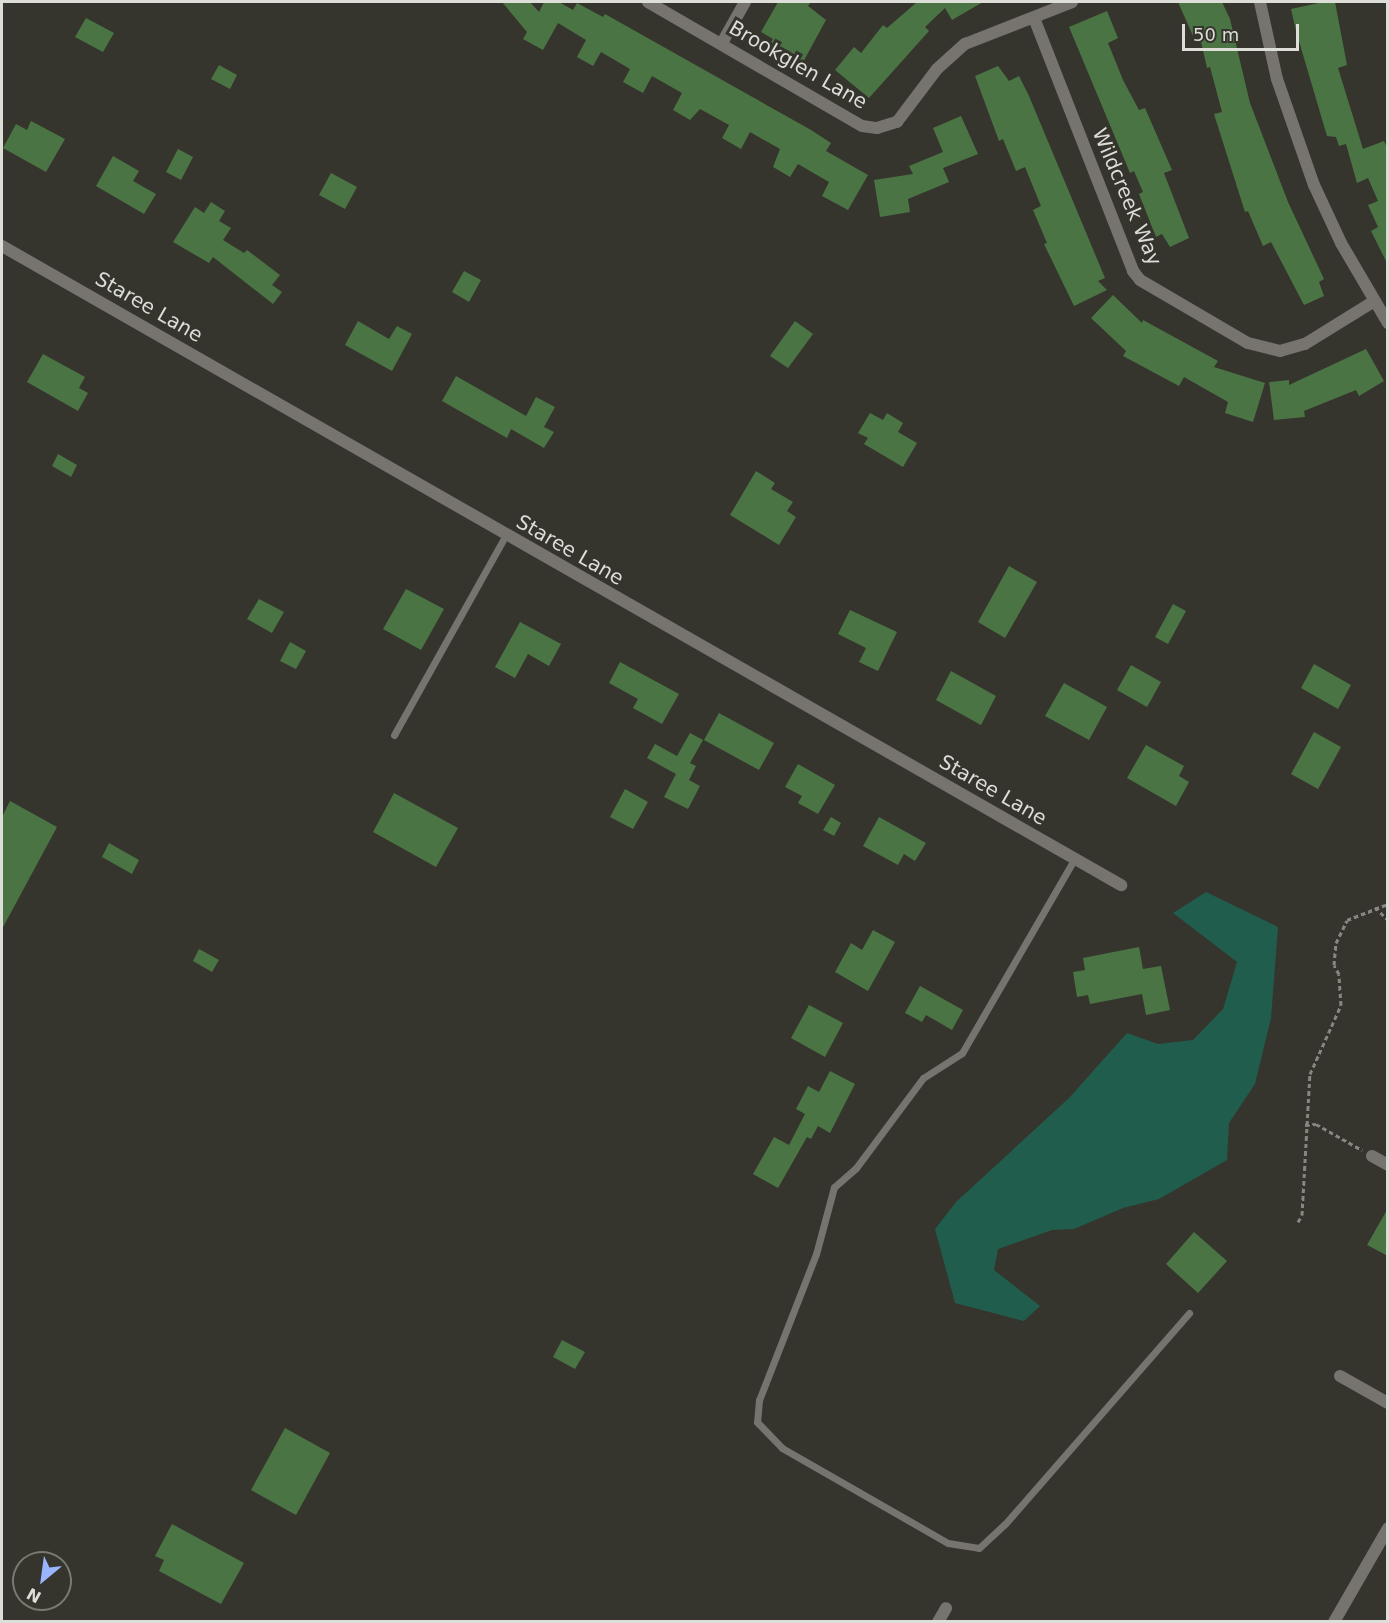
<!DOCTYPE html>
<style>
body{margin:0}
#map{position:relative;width:1389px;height:1623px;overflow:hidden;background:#35352d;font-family:"DejaVu Sans",sans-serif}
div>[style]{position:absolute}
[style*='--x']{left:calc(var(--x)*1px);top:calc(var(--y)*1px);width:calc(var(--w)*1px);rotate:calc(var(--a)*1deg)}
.water>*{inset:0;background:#205d4d}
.building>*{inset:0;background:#4b7444}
.path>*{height:3px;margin-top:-1.5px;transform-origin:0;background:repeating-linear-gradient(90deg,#868780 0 4.5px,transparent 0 7.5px)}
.service>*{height:7px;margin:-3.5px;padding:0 3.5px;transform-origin:3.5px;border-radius:3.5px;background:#777470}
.minor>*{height:12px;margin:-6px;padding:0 6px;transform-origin:6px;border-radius:6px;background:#777470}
span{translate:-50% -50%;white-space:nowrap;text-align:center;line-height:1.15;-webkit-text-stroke:6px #35352d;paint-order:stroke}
.street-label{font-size:20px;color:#ddded8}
.frame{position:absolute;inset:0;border:3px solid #ddded8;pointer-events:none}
.north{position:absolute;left:12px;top:1551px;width:60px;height:60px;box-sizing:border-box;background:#35352d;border:2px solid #787971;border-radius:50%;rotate:209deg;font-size:16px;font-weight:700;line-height:24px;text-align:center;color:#ddded8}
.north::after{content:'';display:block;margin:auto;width:21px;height:27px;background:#98b5fd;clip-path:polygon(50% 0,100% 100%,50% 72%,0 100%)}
.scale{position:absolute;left:1182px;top:24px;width:117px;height:27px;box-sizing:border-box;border:3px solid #ddded8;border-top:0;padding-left:8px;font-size:18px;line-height:21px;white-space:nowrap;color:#ddded8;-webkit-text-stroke:4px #35352d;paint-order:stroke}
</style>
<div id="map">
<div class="water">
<div style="clip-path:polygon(1206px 892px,1278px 927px,1271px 1018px,1255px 1084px,1229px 1123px,1227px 1160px,1159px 1199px,1123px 1208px,1074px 1229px,1052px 1230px,998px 1249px,994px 1270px,1040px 1306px,1024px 1321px,955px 1303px,935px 1229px,956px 1202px,1069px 1098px,1127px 1033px,1158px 1044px,1193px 1040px,1223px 1009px,1237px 962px,1173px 913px)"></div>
</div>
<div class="building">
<div style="clip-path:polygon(502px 2px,530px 2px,539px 12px,544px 2px,559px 2px,573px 10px,577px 3px,603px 17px,605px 14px,811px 130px,831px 143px,826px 151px,868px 175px,848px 210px,822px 196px,829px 182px,798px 164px,790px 177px,773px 167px,780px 149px,750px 132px,741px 149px,722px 138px,729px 125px,700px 109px,690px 120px,673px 110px,682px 93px,652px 76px,643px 93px,623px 82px,630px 69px,601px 52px,593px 66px,577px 57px,586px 40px,558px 23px,543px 50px,523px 39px,527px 32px)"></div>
<div style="clip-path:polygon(778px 2px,811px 2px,808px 6px,826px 20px,802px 64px,769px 45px,773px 39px,761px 32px)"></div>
<div style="clip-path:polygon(917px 2px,983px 2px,952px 20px,945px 8px,925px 27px,929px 31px,869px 98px,835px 70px,854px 47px,861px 53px,883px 25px,887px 28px)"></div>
<div style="clip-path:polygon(1178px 2px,1222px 2px,1230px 19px,1250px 103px,1288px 202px,1324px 279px,1319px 282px,1324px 296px,1304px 305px,1271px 242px,1263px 246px,1248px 211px,1245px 212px,1214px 114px,1222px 112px,1210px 67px,1207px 68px,1199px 33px,1193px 36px)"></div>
<div style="clip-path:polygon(1323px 2px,1335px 2px,1347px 65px,1338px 68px,1363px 149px,1384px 141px,1388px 150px,1388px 265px,1371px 231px,1378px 227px,1368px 205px,1378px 201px,1368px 178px,1357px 183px,1346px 144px,1339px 146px,1336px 137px,1327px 136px,1296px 31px,1291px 9px)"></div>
<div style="clip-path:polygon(1107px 11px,1118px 38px,1108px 43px,1123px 80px,1139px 110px,1145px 108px,1172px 170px,1164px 173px,1189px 238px,1170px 247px,1162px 234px,1156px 237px,1150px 222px,1139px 194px,1143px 192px,1134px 171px,1130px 173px,1069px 27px)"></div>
<div style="clip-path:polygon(86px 18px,114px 33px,103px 52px,75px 37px)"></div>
<div style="clip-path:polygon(219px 65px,237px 75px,230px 89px,211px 79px)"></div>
<div style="clip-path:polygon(998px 66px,1009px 81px,1019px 76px,1029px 96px,1105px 278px,1098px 281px,1107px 290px,1074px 306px,1044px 244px,1047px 243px,1033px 210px,1041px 206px,1025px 167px,1016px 171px,1003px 139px,999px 141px,975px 76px)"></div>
<div style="clip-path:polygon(961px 116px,978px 154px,943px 168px,949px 182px,908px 199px,910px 212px,880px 217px,874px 180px,913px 174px,909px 166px,943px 152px,933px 128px)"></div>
<div style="clip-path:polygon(31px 121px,65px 139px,46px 172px,3px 148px,16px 124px,27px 130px)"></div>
<div style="clip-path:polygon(178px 149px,193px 157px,181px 180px,166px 172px)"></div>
<div style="clip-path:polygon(113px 156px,139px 171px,133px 181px,156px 194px,144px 214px,96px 186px)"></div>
<div style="clip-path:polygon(331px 173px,357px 187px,345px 209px,319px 195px)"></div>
<div style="clip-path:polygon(211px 202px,225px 211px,219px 221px,231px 228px,223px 240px,244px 253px,247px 250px,280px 275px,272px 285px,282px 292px,273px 304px,213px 257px,209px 263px,173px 242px,195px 207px,204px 213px)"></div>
<div style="clip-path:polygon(464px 271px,481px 280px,469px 302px,452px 292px)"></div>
<div style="clip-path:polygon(1113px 295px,1142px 323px,1143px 320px,1218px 361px,1214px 367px,1265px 383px,1253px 422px,1225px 413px,1228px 402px,1184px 377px,1179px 386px,1123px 356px,1126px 351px,1091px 318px)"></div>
<div style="clip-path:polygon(358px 321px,389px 339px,397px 326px,412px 334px,392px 371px,345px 345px)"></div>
<div style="clip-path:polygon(795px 321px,813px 334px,788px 368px,770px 356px)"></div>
<div style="clip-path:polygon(1366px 349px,1384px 381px,1359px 396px,1356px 390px,1304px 411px,1305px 417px,1274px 420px,1269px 382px,1289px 380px,1289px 385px)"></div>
<div style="clip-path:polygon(43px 354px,85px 377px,79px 388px,88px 393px,78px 411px,27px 382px)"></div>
<div style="clip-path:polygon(456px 376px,526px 416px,536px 397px,555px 407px,544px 427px,554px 432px,544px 448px,511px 429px,507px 438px,442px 401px)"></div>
<div style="clip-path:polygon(870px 413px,883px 420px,887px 413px,903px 423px,898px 432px,917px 443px,903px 467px,864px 444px,868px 438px,858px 433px)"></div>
<div style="clip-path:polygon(58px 454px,77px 465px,71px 477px,52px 466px)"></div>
<div style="clip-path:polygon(756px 471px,775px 483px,771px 489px,793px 502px,787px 511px,796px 517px,779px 545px,730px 515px)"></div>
<div style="clip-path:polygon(1009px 566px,1037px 582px,1005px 638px,978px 622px)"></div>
<div style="clip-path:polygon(406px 589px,444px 609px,421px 650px,383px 629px)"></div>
<div style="clip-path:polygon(259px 599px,284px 612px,272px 633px,247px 619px)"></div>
<div style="clip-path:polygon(1173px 604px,1186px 611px,1168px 644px,1155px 637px)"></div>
<div style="clip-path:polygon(850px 610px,897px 632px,878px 671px,859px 662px,866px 648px,838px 634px)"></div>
<div style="clip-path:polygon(520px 622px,561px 644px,549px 666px,528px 654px,515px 678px,495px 667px)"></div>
<div style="clip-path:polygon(290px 642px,306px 651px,296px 669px,280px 661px)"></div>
<div style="clip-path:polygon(620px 662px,679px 694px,662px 724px,633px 708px,638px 699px,609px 683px)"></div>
<div style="clip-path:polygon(1314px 664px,1351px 685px,1338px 709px,1301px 688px)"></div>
<div style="clip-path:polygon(1131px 665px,1161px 682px,1147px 707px,1117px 690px)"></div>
<div style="clip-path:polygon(951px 671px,996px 696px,981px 725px,936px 700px)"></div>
<div style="clip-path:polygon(1064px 683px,1107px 707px,1089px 740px,1045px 716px)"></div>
<div style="clip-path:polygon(719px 713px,774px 743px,759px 770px,704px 740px)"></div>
<div style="clip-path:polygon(1314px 732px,1341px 747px,1318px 789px,1291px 774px)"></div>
<div style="clip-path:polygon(690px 733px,703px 740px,690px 763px,696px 766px,689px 780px,700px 786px,688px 809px,664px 797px,676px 774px,647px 758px,655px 744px,677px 756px)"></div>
<div style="clip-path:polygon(1146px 745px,1184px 766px,1179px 776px,1189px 782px,1176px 806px,1127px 778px)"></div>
<div style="clip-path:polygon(798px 764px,835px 785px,818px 814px,798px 803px,802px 796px,785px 787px)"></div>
<div style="clip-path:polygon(625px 789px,648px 802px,633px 829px,610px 817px)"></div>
<div style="clip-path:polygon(394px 793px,458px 828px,436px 867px,373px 832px)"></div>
<div style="clip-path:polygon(10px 801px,57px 827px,2px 929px,2px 817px)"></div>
<div style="clip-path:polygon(831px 817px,841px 823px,834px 836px,823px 830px)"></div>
<div style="clip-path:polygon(879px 817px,926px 843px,915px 861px,904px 854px,898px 865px,863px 846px)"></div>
<div style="clip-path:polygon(109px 843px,139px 860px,132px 874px,102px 857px)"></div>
<div style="clip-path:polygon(873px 930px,895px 942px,868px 991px,835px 972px,851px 943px,862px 950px)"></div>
<div style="clip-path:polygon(1139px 947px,1143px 969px,1161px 966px,1170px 1010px,1146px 1015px,1142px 994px,1090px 1004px,1088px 995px,1077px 997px,1073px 972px,1085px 970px,1083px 958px)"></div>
<div style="clip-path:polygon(199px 949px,219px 960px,212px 972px,193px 961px)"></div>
<div style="clip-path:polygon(920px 986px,963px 1010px,952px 1030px,926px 1015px,922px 1022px,905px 1013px)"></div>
<div style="clip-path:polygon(809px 1005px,843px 1023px,825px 1057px,791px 1038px)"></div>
<div style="clip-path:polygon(830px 1071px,855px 1084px,830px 1133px,818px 1126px,811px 1139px,807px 1137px,778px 1188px,753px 1174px,774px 1137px,789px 1145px,805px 1114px,796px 1109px,808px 1086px,819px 1092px)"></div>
<div style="clip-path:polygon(1388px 1208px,1388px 1256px,1367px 1245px)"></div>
<div style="clip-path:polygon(1194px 1232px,1227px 1261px,1198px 1293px,1166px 1264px)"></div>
<div style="clip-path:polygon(562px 1340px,585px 1352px,575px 1369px,553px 1357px)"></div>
<div style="clip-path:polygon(285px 1428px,330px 1453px,296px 1515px,251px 1490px)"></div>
<div style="clip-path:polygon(172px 1524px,244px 1563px,221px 1604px,159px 1571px,164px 1560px,155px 1556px)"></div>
</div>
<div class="path">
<div style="--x:1375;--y:907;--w:18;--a:45"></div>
<div style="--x:1305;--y:1125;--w:11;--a:-5"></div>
<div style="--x:1316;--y:1124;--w:53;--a:29.5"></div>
<div style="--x:1298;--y:1222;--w:8;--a:-60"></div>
<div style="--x:1302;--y:1215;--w:141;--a:-86.8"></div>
<div style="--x:1310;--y:1074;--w:76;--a:-65.8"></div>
<div style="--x:1341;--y:1005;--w:31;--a:-94"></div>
<div style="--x:1339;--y:974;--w:10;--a:-119"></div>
<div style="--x:1334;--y:965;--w:22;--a:-85"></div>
<div style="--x:1336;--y:943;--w:25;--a:-64"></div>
<div style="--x:1347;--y:920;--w:44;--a:-21.3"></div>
</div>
<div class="service">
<div style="--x:394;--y:735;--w:229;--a:-60.8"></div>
<div style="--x:1075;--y:858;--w:225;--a:120.1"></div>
<div style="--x:962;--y:1053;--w:46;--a:147.3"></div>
<div style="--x:923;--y:1078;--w:112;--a:126.7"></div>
<div style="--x:856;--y:1168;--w:29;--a:139"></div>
<div style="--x:834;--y:1187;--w:69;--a:105"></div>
<div style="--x:816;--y:1254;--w:157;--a:111.3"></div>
<div style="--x:759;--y:1400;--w:22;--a:95"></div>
<div style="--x:757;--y:1422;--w:36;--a:46"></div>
<div style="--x:782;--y:1448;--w:191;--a:29.8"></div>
<div style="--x:948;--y:1543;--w:31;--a:9"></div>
<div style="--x:979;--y:1548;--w:35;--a:-43"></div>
<div style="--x:1005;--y:1524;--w:280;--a:-48.9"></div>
</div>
<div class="minor">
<div style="--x:648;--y:2;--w:247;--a:30.1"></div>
<div style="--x:862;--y:126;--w:15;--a:8"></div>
<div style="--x:877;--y:128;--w:21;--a:-17"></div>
<div style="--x:897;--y:122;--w:66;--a:-53"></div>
<div style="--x:937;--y:69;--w:38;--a:-42"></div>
<div style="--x:965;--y:44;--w:115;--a:-21.4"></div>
<div style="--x:1260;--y:2;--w:79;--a:77.6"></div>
<div style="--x:1277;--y:79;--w:112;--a:70.8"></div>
<div style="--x:1314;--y:185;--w:64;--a:65"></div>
<div style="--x:1341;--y:243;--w:93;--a:59.6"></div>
<div style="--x:1034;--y:18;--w:272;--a:68.6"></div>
<div style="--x:1133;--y:271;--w:11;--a:52"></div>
<div style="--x:1140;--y:280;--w:125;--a:30.3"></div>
<div style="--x:1248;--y:343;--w:33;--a:14"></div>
<div style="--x:1280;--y:351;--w:26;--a:-16"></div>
<div style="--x:1305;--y:344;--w:80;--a:-31.7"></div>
<div style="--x:722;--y:43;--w:47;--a:-60.7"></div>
<div style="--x:2;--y:246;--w:1289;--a:29.73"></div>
<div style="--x:1372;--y:1156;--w:18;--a:29"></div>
<div style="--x:1340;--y:1376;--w:55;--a:29.4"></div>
<div style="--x:938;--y:1622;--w:16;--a:-60"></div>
<div style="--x:1334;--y:1622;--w:108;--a:-60.1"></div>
</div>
<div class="street-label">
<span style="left:798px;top:65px;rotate:30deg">Brookglen Lane</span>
<span style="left:1127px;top:197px;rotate:67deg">Wildcreek Way</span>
<span style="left:149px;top:307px;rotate:30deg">Staree Lane</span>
<span style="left:570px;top:550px;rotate:30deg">Staree Lane</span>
<span style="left:993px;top:790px;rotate:30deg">Staree Lane</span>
</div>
<div class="frame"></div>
<div class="north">N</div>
<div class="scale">50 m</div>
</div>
